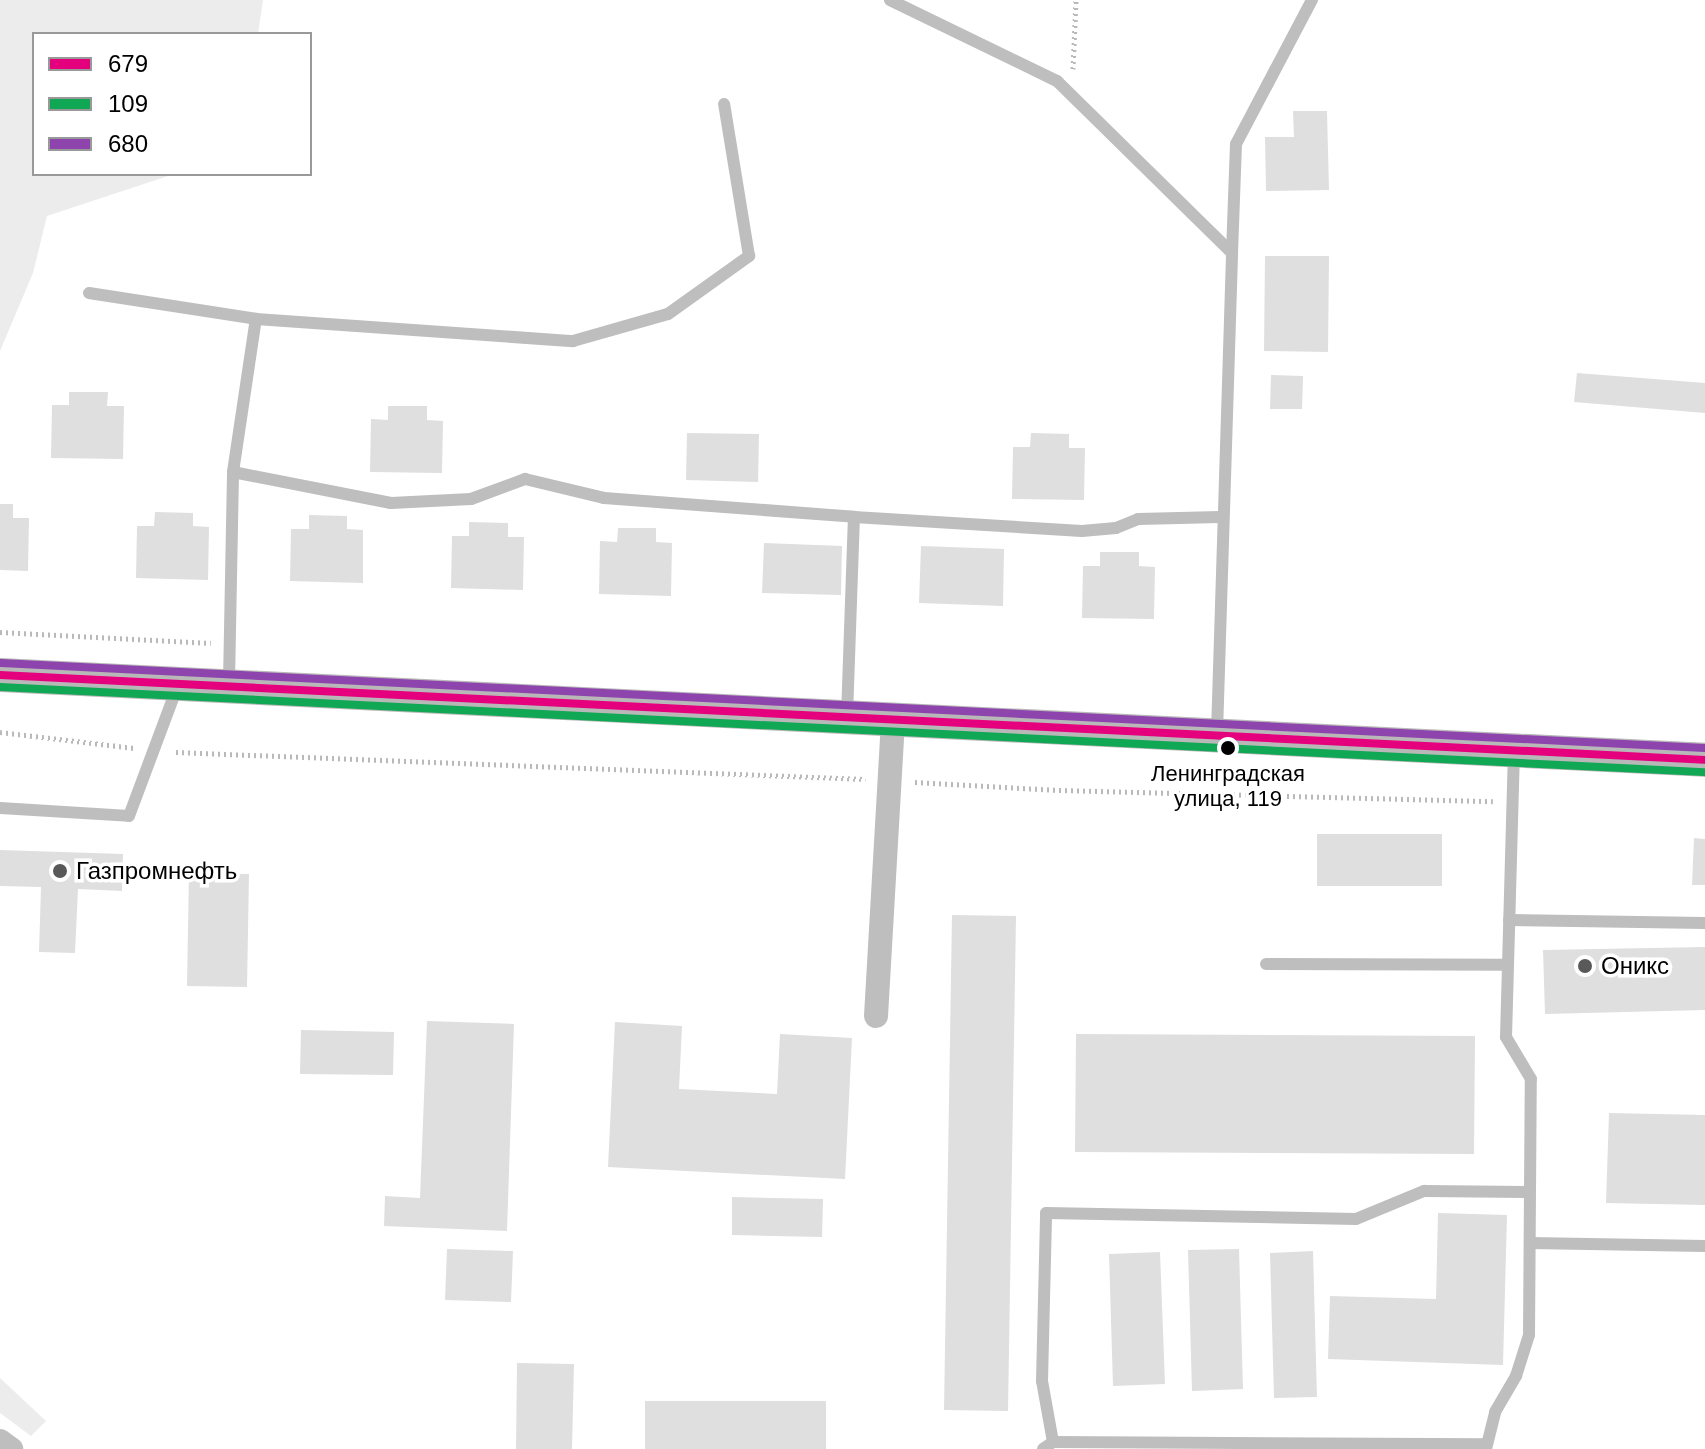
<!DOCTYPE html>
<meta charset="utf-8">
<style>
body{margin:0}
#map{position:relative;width:1705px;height:1449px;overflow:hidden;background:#fff;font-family:Helvetica,sans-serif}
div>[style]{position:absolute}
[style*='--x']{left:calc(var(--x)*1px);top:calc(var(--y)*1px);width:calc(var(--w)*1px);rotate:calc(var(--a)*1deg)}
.green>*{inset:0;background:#ececec}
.building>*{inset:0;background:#dfdfdf}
.path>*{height:5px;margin-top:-2.5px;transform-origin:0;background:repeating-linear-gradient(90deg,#b9b9b9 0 2px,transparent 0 6px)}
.service>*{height:12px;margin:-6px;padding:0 6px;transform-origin:6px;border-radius:6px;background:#bebebe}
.minor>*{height:24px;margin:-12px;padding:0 12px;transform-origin:12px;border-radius:12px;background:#bebebe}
.secondary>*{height:34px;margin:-17px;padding:0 17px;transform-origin:17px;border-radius:17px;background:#b8b8b8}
.bus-1>*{height:8px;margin:-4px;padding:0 4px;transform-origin:4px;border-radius:4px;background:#e5007d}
.bus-2>*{height:8px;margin:-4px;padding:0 4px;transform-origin:4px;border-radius:4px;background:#10a855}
.bus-3>*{height:8px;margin:-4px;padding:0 4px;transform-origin:4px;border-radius:4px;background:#8e44ad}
.dots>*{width:22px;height:22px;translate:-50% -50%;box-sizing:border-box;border:4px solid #fff;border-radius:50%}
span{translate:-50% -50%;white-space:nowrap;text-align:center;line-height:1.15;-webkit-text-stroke:7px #fff;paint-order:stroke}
.bus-label{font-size:22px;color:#000}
.poi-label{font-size:24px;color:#000}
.left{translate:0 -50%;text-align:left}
.legend{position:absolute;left:32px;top:32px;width:280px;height:144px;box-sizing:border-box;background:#fff;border:2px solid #999;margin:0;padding:10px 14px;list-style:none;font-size:24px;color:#000}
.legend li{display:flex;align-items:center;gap:16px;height:40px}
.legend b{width:40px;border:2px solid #999}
</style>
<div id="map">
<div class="green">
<div style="clip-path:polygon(0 0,263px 0,258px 34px,34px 34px,34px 174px,174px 174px,47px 216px,33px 273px,0 351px)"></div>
<div style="clip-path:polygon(0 1378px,46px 1421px,31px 1436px,0 1413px)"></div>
</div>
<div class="building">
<div style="clip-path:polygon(1293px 111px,1327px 111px,1329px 190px,1266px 191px,1265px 137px,1294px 137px)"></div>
<div style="clip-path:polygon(1265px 256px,1329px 256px,1328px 352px,1264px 351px)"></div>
<div style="clip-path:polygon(1577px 373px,1705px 383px,1705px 413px,1574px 402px)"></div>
<div style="clip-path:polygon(1271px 375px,1303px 376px,1302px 409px,1270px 409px)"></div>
<div style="clip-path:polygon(69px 392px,108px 392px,107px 406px,124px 406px,123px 459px,51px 458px,52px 405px,69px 405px)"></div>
<div style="clip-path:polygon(388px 406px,427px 406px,427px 420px,443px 421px,442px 473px,370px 472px,371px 419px,388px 420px)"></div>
<div style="clip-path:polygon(687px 433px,759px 434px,758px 482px,686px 480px)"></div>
<div style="clip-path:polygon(1031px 433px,1069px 434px,1069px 448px,1085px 448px,1084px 500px,1012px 499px,1013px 447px,1030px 447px)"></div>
<div style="clip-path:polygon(0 504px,13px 504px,13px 518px,29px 518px,28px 571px,0 570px)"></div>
<div style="clip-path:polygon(155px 512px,193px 513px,193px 526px,209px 527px,208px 580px,136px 578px,137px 526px,154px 526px)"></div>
<div style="clip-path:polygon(309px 515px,347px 516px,347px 529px,363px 530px,363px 583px,290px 581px,291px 529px,309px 529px)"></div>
<div style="clip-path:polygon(469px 522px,508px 523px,508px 537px,524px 537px,523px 590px,451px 588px,452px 536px,469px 536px)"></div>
<div style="clip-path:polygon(618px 528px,656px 528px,656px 542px,672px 543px,671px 596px,599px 594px,600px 541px,617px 542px)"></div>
<div style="clip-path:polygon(764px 543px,842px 546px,841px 595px,762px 593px)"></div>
<div style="clip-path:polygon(921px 546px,1004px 549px,1003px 606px,919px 603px)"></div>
<div style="clip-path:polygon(1100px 552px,1139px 552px,1139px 566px,1155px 567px,1154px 619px,1082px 618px,1083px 566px,1100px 566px)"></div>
<div style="clip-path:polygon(1317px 834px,1442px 834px,1442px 886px,1317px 886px)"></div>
<div style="clip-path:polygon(1694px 838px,1705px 839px,1705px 885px,1692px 885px)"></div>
<div style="clip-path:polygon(0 850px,123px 854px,122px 891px,78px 889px,75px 953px,39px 952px,41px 887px,0 886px)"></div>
<div style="clip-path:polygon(189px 873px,249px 874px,247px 987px,187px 986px)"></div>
<div style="clip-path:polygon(952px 915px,1016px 916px,1008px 1411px,944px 1410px)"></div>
<div style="clip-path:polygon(1705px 947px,1705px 1010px,1545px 1014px,1543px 950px)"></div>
<div style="clip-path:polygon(427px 1021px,514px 1024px,507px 1231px,384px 1226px,385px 1196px,420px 1198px)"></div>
<div style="clip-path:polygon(615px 1022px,682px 1026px,679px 1089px,777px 1094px,780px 1034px,852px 1038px,845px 1179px,608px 1167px)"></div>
<div style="clip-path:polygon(301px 1030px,394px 1032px,393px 1075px,300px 1074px)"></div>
<div style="clip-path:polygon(1076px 1034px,1475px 1036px,1474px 1154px,1075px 1152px)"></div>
<div style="clip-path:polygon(1609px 1113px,1705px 1115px,1705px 1205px,1606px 1203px)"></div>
<div style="clip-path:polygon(732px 1197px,823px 1199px,822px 1237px,732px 1235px)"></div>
<div style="clip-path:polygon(1438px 1213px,1507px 1215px,1503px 1365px,1328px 1359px,1330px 1296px,1436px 1299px)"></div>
<div style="clip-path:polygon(447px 1249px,513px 1251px,511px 1302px,445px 1300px)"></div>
<div style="clip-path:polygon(1239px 1249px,1243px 1389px,1192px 1391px,1188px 1250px)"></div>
<div style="clip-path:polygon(1313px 1251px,1317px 1397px,1274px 1398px,1270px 1253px)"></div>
<div style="clip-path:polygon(1160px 1252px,1165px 1384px,1113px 1386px,1109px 1254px)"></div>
<div style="clip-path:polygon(517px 1363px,574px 1364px,572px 1449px,516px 1449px)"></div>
<div style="clip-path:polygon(645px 1401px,826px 1401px,826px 1449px,645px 1449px)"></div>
</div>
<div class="path">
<div style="--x:1073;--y:69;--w:69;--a:-87.5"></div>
<div style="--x:0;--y:632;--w:211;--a:3"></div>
<div style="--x:0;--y:732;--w:135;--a:6.8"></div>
<div style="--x:176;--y:752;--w:690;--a:2.24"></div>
<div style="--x:915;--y:782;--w:144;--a:3.2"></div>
<div style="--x:1059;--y:790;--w:434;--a:1.5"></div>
</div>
<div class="service">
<div style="--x:890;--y:0;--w:186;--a:25.9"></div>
<div style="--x:1057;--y:81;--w:245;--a:44.5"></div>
<div style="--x:1232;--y:253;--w:109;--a:-87.9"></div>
<div style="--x:1236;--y:144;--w:163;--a:-62.2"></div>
<div style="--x:89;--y:293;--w:169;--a:8.8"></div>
<div style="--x:256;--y:319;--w:318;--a:4"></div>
<div style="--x:573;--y:341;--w:99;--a:-15.9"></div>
<div style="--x:668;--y:314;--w:100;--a:-35.6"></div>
<div style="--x:749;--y:256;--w:154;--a:-99.3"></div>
<div style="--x:233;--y:472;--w:161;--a:11.1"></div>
<div style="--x:391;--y:503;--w:80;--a:-2.9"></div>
<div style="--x:471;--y:499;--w:58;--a:-20.3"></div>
<div style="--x:525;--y:479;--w:81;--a:13.5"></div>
<div style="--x:604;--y:498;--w:251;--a:4.3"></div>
<div style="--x:229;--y:682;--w:210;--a:-88.9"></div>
<div style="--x:233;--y:472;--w:155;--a:-81.5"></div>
<div style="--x:847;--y:716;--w:199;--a:-88"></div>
<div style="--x:854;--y:517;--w:228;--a:3.5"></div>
<div style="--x:1082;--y:531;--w:34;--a:-5"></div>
<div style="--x:1116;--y:528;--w:24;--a:-22"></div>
<div style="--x:1138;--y:519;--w:82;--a:-1.4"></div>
<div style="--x:1217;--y:733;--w:480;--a:-88.2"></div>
<div style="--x:0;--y:808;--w:129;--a:3.5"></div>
<div style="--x:129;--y:816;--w:140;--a:-69.5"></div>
<div style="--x:1509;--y:920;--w:196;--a:0.9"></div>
<div style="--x:1266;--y:964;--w:242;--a:0.2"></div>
<div style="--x:1530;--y:1243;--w:175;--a:1"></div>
<div style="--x:1053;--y:1442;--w:62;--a:-100.2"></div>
<div style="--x:1042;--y:1381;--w:168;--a:-88.6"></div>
<div style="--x:1046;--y:1213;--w:310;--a:1.1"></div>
<div style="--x:1356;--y:1219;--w:74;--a:-22.4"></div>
<div style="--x:1424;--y:1191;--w:106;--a:0.5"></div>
<div style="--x:1043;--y:1449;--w:12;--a:-35"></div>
<div style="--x:1053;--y:1442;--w:433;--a:0.3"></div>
<div style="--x:1486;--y:1449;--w:38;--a:-76"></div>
<div style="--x:1495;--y:1412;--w:42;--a:-59.7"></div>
<div style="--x:1516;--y:1376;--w:43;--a:-72.4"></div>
<div style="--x:1529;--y:1335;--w:256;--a:-89.6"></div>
<div style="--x:1531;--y:1079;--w:49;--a:-120.8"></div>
<div style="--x:1506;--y:1037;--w:284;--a:-88.4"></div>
</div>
<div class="minor">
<div style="--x:876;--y:1016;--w:296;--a:-86.7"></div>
<div style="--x:0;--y:1441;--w:14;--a:36"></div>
</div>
<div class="secondary">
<div style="--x:0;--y:675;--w:1707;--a:2.85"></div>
</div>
<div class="bus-1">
<div style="--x:0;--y:675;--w:1707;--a:2.85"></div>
</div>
<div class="bus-2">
<div style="--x:0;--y:687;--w:1706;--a:2.86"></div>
</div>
<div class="bus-3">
<div style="--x:1;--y:663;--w:1706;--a:2.86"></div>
</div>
<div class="dots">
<div style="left:1228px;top:748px;background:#000"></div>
<div style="left:60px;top:871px;background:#595959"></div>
<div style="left:1585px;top:966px;background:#595959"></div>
</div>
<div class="bus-label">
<span style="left:1228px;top:786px">Ленинградская<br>улица, 119</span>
</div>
<div class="poi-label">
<span class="left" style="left:76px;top:871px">Газпромнефть</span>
<span class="left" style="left:1601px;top:966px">Оникс</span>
</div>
<ul class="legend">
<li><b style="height:10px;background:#e5007d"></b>679</li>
<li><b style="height:10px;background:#10a855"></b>109</li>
<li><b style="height:10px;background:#8e44ad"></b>680</li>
</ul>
</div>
